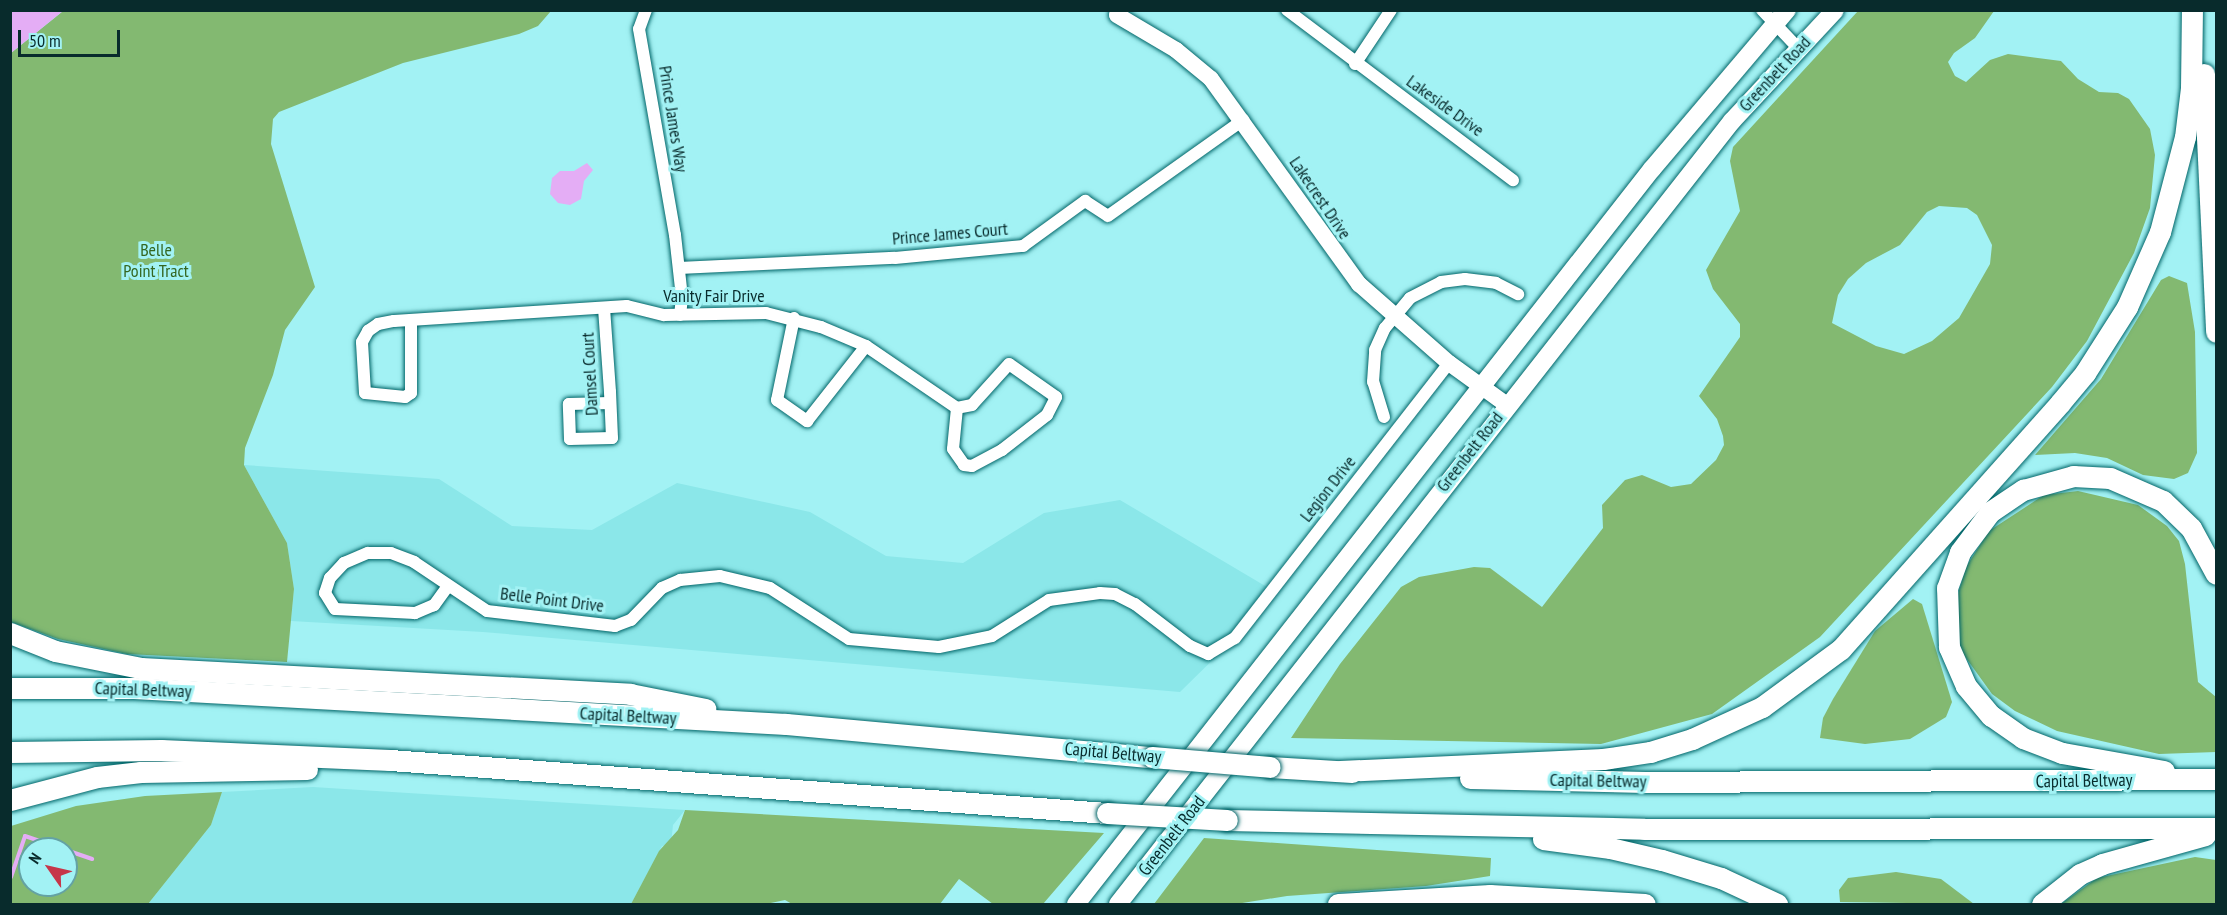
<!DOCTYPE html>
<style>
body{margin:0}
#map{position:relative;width:2227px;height:915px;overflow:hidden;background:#a2f2f4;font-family:"PT Sans Narrow",sans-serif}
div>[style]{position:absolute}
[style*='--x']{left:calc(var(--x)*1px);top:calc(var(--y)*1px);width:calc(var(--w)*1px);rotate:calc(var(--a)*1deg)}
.built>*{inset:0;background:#8be7e9}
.forest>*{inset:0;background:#83b971}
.water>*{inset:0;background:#e4adf5}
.stream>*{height:4px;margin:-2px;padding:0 2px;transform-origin:2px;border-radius:2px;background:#e4adf5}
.roads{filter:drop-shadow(0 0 2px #016568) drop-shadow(0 0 2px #016568)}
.street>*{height:12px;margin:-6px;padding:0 6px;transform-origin:6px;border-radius:6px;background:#fff}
.secondary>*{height:16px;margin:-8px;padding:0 8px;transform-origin:8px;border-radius:8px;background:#fff}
.primary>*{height:18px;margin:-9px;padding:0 9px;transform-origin:9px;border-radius:9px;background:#fff}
.highway>*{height:21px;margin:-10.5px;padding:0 10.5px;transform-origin:10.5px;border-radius:10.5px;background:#fff}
.bridges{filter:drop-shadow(0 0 2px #016568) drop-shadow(0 0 2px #016568)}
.highway-bridge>*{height:21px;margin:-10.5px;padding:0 10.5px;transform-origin:10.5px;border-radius:10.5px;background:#fff}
span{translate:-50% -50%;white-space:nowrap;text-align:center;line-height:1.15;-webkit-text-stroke:6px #a2f2f4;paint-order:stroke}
.street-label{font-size:18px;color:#082b2c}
.park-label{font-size:18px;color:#346620}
.frame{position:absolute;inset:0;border:12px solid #082b2c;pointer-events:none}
.north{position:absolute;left:18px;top:837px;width:60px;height:60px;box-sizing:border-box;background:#a2f2f4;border:2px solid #64a2a4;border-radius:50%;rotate:304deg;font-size:16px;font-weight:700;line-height:24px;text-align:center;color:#082b2c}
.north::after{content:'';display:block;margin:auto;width:21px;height:27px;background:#c63649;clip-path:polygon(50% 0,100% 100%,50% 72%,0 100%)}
.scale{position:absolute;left:18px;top:30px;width:102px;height:27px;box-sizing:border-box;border:3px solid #082b2c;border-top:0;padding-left:8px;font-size:18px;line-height:21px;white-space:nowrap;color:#082b2c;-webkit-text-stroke:4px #a2f2f4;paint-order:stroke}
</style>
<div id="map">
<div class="built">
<div style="clip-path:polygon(244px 465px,439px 479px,512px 526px,592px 530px,677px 483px,810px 512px,886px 556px,963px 563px,1044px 513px,1120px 500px,1272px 590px,1235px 638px,1180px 692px,483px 632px,291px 621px,294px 589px,287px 543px)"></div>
<div style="clip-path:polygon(313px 787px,392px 792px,685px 810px,673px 825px,671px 844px,662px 846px,631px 904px,148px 904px,211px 825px,222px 792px)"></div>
</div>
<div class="forest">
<div style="clip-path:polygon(63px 11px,551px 11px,538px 26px,519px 34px,403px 63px,279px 112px,273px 119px,271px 144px,315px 287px,285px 330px,273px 375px,245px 448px,244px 465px,287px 543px,294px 589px,287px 662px,127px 654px,58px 639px,11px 622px,11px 53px)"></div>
<div style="clip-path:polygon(evenodd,1858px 11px,1994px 11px,1975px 38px,1954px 53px,1948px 62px,1955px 76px,1966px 82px,1990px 60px,2008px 54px,2061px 61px,2078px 79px,2099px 92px,2118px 93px,2129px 99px,2150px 129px,2155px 155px,2150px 208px,2134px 253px,2087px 341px,2052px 387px,1820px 637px,1712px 714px,1601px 744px,1291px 738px,1340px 664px,1401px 587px,1419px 577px,1474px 567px,1490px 568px,1542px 607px,1603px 528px,1602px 505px,1625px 480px,1642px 475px,1671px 487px,1691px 484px,1716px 460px,1724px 445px,1723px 436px,1717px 419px,1699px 396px,1740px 337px,1740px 324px,1713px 289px,1706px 270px,1740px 211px,1730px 161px,1733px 147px,1858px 11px,1939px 206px,1967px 208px,1977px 215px,1992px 245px,1990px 264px,1959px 318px,1932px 341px,1904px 354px,1876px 346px,1832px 323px,1838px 295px,1848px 279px,1866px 263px,1900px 245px,1927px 212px,1939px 206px)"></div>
<div style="clip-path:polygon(2169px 276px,2187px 283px,2195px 332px,2197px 453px,2188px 473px,2174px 479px,2143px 475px,2107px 458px,2075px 453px,2035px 455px,2101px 379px,2161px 280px)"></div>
<div style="clip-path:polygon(2078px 491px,2138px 505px,2167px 526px,2179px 541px,2185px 564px,2198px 682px,2216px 697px,2216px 752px,2159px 754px,2057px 731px,2015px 711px,1992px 694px,1961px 651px,1956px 620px,1958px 594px,1966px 567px,1989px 531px,2044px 495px)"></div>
<div style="clip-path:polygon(1913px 599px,1922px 604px,1952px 702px,1946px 717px,1910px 739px,1865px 744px,1820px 738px,1823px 718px,1833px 699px,1875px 631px)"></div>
<div style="clip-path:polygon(evenodd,222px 792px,211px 825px,148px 904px,11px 904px,11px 826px,76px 806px,145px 796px,222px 792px,30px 849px,66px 849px,66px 885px,30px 885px,30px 849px)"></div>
<div style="clip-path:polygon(685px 810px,1104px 833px,1043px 904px,993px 904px,959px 879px,940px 904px,792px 904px,785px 900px,766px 904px,631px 904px,659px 851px,678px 830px)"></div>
<div style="clip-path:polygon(1204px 838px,1491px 858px,1490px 876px,1426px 886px,1287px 896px,1236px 904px,1154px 904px)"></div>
<div style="clip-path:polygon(2195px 857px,2216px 860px,2216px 904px,2061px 904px,2097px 878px)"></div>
<div style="clip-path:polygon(1896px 872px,1941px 879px,1974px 904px,1840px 902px,1839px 890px,1848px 878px)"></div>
</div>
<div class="water">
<div style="clip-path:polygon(11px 10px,63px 10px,63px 11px,11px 53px)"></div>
<div style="clip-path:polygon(587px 163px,593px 170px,584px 181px,581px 199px,570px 205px,558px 203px,550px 194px,552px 178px,560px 171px,574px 171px)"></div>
</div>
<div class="stream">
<div style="--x:11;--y:877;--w:43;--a:-71.1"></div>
<div style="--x:25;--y:836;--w:71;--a:18.9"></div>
</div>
<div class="roads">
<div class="street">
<div style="--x:646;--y:10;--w:20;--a:110"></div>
<div style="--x:639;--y:29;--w:209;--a:80.1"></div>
<div style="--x:675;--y:235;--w:62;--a:83.6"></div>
<div style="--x:682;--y:297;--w:18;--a:96"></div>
<div style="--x:1287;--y:10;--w:283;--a:37"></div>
<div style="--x:1762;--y:10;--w:52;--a:46.5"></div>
<div style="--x:1355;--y:64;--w:65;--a:-56.3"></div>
<div style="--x:679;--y:268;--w:216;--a:-2.7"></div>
<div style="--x:895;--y:258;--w:129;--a:-5.4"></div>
<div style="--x:1023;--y:246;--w:77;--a:-36"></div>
<div style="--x:1085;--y:201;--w:27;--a:33"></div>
<div style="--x:1108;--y:216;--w:166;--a:-35.4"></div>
<div style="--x:604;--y:308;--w:84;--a:85.9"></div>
<div style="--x:610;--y:392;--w:46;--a:87.5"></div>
<div style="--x:612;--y:438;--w:42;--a:178.6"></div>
<div style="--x:570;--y:439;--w:35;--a:-92"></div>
<div style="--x:569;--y:404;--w:41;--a:-1.4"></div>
<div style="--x:794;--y:318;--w:84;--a:101.7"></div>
<div style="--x:777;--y:400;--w:37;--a:35"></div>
<div style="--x:807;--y:421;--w:95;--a:-51.8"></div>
<div style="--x:411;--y:320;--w:73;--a:90"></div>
<div style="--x:411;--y:393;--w:7;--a:146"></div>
<div style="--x:405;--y:397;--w:40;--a:-174.3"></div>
<div style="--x:365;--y:393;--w:51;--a:-93.4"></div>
<div style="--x:362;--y:342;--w:13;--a:-61"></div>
<div style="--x:368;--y:331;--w:12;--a:-35"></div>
<div style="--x:378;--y:324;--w:16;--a:-11"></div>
<div style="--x:394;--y:321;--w:233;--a:-3.7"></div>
<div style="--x:627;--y:306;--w:38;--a:14"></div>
<div style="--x:664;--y:315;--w:102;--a:-1.1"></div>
<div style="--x:766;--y:313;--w:57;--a:14.3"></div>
<div style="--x:821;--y:327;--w:49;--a:22.9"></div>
<div style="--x:866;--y:346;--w:110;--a:34.3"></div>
<div style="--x:957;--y:408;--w:41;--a:95.6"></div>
<div style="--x:953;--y:449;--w:19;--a:55"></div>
<div style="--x:964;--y:465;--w:8;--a:7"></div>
<div style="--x:972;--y:466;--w:34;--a:-28"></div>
<div style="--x:1002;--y:450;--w:57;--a:-37.9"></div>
<div style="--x:1047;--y:415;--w:20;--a:-63"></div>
<div style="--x:1056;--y:397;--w:57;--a:-144.9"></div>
<div style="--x:1009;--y:364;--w:55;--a:132.1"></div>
<div style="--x:972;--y:405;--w:15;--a:169"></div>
<div style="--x:1384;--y:417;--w:37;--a:-107"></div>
<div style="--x:1373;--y:382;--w:32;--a:-86"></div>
<div style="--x:1375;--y:350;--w:24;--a:-66"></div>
<div style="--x:1385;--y:328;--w:39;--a:-50"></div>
<div style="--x:1410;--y:298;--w:35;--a:-27"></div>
<div style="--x:1441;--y:282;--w:24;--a:-7"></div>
<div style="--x:1465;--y:279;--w:31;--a:7"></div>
<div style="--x:1496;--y:283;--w:25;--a:27"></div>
<div style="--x:448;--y:586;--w:24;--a:126"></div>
<div style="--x:434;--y:605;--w:21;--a:157"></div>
<div style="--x:415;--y:613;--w:80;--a:-177.1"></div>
<div style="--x:335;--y:609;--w:19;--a:-122"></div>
<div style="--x:325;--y:593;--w:16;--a:-72"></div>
<div style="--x:330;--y:578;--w:21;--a:-47"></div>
<div style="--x:344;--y:563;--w:26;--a:-23"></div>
<div style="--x:368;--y:553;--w:23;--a:0"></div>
<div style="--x:391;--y:553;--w:25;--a:21"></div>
<div style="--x:414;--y:562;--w:88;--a:33.9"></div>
<div style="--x:487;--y:611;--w:129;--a:6.7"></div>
<div style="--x:615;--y:626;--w:17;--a:-21"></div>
<div style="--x:631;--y:620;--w:45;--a:-45.9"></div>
<div style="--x:662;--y:588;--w:20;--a:-24"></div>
<div style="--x:680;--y:580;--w:40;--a:-5.7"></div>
<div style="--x:720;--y:576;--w:51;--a:13.5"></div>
<div style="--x:770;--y:588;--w:94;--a:32.8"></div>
<div style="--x:849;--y:639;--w:90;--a:5.1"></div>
<div style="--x:939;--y:647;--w:54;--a:-11.7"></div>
<div style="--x:992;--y:636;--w:67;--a:-32.3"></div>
<div style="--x:1049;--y:600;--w:51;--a:-7.8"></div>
<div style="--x:1100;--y:593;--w:15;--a:4"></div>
<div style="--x:1115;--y:594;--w:22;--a:27"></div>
<div style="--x:1135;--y:604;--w:69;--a:37.4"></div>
<div style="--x:1190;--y:646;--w:20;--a:24"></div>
<div style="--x:1208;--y:654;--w:31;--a:-31"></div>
<div style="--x:1235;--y:638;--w:348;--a:-52.1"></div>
</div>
<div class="secondary">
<div style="--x:1119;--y:10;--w:5;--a:112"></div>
<div style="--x:1117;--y:15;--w:69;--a:30.7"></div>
<div style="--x:1176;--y:50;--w:45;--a:39.6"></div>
<div style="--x:1211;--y:79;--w:253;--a:54.2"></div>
<div style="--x:1359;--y:284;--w:120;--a:41.3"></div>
<div style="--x:1449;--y:363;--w:72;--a:35.9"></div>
</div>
<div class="primary">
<div style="--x:1076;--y:904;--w:934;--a:-51.92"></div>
<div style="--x:1652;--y:169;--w:209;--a:-49.7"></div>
<div style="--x:1118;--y:904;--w:995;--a:-51.9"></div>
<div style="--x:1732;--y:121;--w:151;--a:-47.1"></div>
</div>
<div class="highway">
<div style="--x:2204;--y:74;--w:258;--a:87.3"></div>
<div style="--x:10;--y:633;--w:48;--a:21.8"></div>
<div style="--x:55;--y:651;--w:88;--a:11.2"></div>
<div style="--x:141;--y:668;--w:490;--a:3"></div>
<div style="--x:630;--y:694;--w:77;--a:11.2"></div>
<div style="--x:10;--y:688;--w:124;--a:0"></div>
<div style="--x:134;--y:688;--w:653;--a:3.16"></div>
<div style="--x:786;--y:724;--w:367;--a:5.2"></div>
<div style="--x:10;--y:752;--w:151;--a:-0.8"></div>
<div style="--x:161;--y:750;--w:229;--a:2.5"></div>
<div style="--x:390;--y:760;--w:719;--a:4.23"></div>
<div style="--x:1270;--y:767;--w:82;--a:3.5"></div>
<div style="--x:1340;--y:771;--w:263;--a:-2.6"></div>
<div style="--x:1603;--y:759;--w:48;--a:-8.5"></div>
<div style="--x:1650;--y:752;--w:44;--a:-17.2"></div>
<div style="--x:1692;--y:739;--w:77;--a:-24.6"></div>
<div style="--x:1762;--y:707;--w:98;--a:-36.3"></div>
<div style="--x:1841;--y:649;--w:329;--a:-48.3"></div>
<div style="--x:2060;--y:403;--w:39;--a:-50"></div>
<div style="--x:2085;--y:373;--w:78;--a:-57.5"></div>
<div style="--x:2127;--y:307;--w:82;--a:-66.3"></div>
<div style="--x:2160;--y:232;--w:98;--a:-75.3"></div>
<div style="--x:2185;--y:137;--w:49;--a:-83"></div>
<div style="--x:2191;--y:88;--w:78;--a:-89.3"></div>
<div style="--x:2164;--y:771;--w:104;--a:-170"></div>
<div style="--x:2062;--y:753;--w:42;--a:-159"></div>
<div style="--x:2023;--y:738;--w:39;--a:-145"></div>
<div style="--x:1991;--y:716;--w:39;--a:-130"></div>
<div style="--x:1966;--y:686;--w:43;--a:-113.6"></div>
<div style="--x:1949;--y:647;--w:59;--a:-91.9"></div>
<div style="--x:1947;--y:588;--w:38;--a:-70"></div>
<div style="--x:1960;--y:552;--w:50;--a:-53.1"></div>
<div style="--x:1990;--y:512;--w:40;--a:-34"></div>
<div style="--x:2023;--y:490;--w:52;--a:-15.6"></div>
<div style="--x:2073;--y:476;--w:37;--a:3"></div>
<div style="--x:2110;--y:478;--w:58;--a:23.5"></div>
<div style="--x:2163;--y:501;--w:39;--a:44"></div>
<div style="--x:2191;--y:528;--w:52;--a:61.5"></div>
<div style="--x:1470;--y:778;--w:175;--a:1.3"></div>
<div style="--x:1645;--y:782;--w:571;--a:-0.3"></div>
<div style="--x:10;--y:800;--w:90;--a:-14.8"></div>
<div style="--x:97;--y:777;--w:44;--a:-6.5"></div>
<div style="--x:141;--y:772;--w:166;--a:-1"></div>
<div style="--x:1227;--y:820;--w:417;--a:1.2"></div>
<div style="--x:1644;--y:829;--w:572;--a:-0.1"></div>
<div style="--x:1543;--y:839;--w:68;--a:7.7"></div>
<div style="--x:1610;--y:848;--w:53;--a:13"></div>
<div style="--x:1662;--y:860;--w:62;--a:17"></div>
<div style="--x:1721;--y:878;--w:62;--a:24.9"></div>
<div style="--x:1338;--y:904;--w:152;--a:-3.4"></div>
<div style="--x:1490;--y:895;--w:155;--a:3.3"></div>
<div style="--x:2042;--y:904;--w:48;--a:-38.3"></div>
<div style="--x:2080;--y:874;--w:24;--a:-24"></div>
<div style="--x:2102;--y:864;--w:107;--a:-15.7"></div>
</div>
</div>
<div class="bridges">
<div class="highway-bridge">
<div style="--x:1152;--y:757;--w:118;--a:4.8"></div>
<div style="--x:1107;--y:813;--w:120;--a:3.3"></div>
</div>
</div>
<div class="street-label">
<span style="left:1775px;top:74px;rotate:-47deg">Greenbelt Road</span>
<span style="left:1445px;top:106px;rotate:36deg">Lakeside Drive</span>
<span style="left:673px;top:119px;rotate:81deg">Prince James Way</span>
<span style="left:1320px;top:198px;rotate:56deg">Lakecrest Drive</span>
<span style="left:950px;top:234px;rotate:-5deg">Prince James Court</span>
<span style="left:714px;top:296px">Vanity Fair Drive</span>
<span style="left:590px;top:374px;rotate:-93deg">Damsel Court</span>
<span style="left:1470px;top:452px;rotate:-52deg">Greenbelt Road</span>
<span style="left:1328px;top:489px;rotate:-52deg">Legion Drive</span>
<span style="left:552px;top:600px;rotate:7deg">Belle Point Drive</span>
<span style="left:143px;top:690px;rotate:2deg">Capital Beltway</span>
<span style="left:628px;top:716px;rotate:3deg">Capital Beltway</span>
<span style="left:1113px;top:753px;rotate:5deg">Capital Beltway</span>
<span style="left:1598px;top:781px;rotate:1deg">Capital Beltway</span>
<span style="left:2084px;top:781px;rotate:-1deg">Capital Beltway</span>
<span style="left:1172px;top:836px;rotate:-52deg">Greenbelt Road</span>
</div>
<div class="park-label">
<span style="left:156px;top:261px">Belle<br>Point Tract</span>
</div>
<div class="frame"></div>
<div class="north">N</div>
<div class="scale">50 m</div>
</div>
